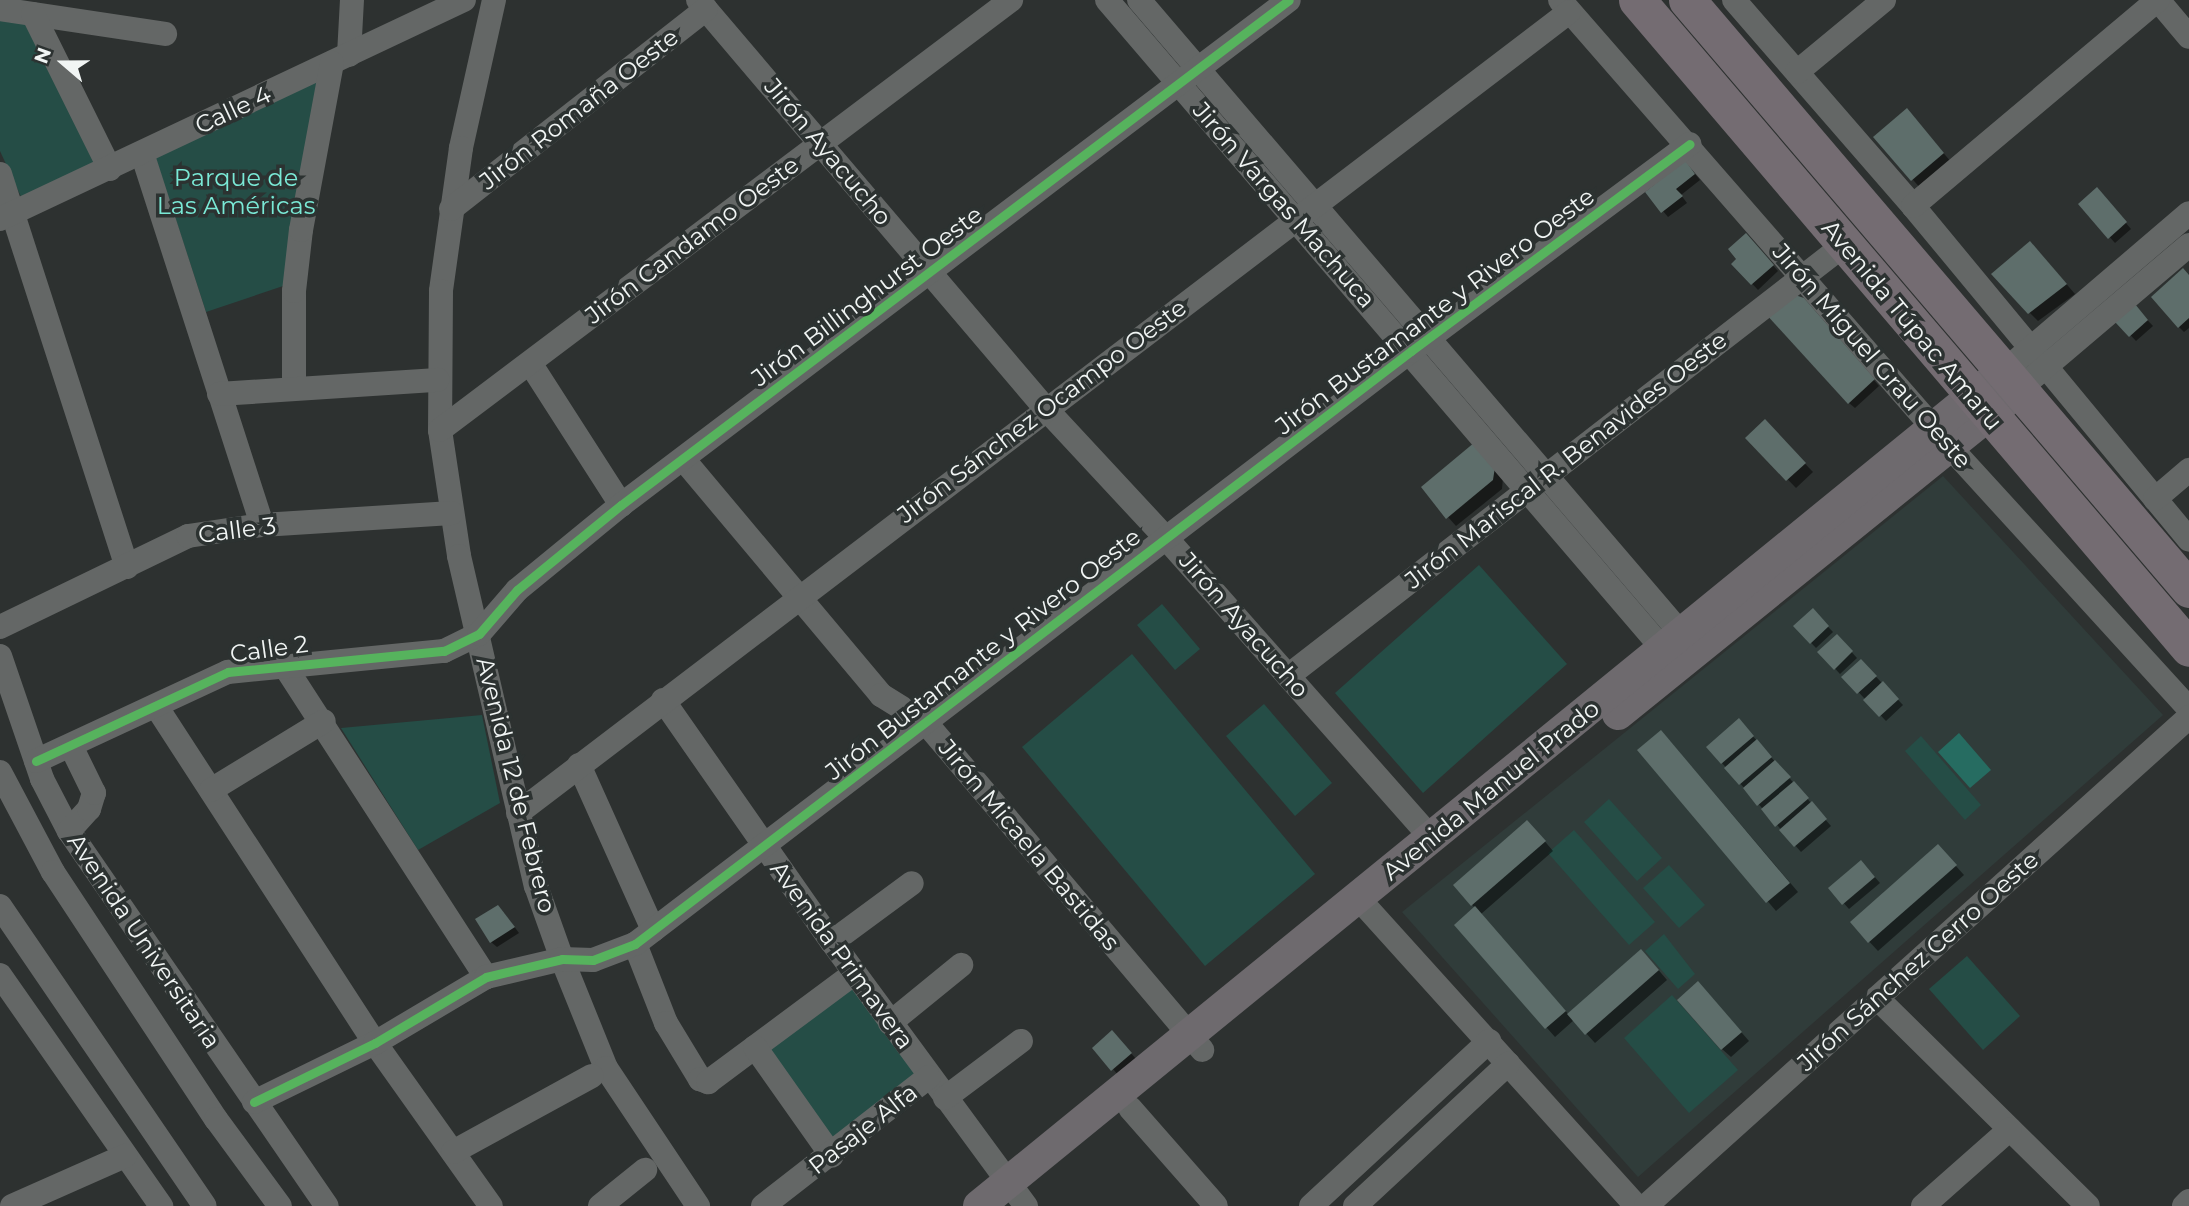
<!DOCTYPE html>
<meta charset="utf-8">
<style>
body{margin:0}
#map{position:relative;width:2189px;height:1206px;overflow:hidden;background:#2d3130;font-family:Montserrat,sans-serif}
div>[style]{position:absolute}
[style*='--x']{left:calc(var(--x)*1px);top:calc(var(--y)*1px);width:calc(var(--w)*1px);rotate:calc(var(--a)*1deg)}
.built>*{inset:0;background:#303c3a}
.green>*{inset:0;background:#254d46}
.water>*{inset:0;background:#266c61}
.shadow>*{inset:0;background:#0007}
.building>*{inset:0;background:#5e6e6b}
.minor>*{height:24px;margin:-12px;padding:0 12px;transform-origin:12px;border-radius:12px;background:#646766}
.major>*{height:32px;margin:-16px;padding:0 16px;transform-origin:16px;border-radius:16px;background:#6e6a6e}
.highway>*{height:37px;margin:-18.5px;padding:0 18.5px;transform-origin:18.5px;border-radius:18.5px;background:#746c72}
.cycleway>*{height:9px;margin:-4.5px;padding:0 4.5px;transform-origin:4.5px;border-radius:4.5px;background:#56b35d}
span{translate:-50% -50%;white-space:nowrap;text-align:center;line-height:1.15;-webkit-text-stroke:7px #2c3231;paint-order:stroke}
.street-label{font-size:24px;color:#f1f5f4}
.park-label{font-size:24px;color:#7ae9d6}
.north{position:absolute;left:28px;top:28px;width:70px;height:70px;-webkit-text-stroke:5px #2c3231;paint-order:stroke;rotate:290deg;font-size:19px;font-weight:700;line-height:28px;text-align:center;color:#f1f5f4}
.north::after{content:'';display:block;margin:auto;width:24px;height:32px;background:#f1f5f4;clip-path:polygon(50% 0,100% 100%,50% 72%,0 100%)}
</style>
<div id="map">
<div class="built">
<div style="clip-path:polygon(1943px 476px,2163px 715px,1638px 1177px,1402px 912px)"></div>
</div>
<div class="green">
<div style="clip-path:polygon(0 16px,27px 20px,94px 162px,22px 199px,0 151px)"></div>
<div style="clip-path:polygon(323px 78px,292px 283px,206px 312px,155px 156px)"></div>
<div style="clip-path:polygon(1479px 565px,1567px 664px,1423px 793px,1335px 693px)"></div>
<div style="clip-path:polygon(1162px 604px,1200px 649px,1175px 670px,1137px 625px)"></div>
<div style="clip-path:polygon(1132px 654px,1315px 874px,1205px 966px,1022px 747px)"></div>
<div style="clip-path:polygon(1264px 704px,1332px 783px,1295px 816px,1226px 736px)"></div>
<div style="clip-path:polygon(482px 715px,500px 803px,418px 850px,341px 728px)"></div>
<div style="clip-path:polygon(1921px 736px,1981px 805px,1965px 820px,1905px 751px)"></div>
<div style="clip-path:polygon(1609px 799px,1662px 858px,1637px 881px,1584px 822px)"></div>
<div style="clip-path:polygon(1574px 830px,1655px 922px,1629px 945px,1548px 853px)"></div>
<div style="clip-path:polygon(1669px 865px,1705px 905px,1679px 928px,1643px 888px)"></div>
<div style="clip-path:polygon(1664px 934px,1695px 974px,1678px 989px,1645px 951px)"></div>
<div style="clip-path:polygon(1967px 956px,2020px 1016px,1983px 1050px,1929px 989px)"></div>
<div style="clip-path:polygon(854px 980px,918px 1073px,834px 1140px,767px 1045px)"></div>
<div style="clip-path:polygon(1672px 995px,1738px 1070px,1689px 1113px,1624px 1038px)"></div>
</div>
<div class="water">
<div style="clip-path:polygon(1959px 733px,1991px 770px,1970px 788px,1938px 752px)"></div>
</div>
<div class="shadow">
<div style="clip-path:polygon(1915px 120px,1952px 163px,1921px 189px,1876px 137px)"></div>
<div style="clip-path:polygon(1690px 168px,1700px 180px,1681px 195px,1687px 203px,1668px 217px,1647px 192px)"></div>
<div style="clip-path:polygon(2102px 195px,2131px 229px,2115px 243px,2080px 204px)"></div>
<div style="clip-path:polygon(1746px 235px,1778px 271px,1758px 290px,1734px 264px)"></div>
<div style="clip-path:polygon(2039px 252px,2075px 294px,2038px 321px,2029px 312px)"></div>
<div style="clip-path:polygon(2189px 276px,2189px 328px,2184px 332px,2179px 327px)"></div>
<div style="clip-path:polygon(1810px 306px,1879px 386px,1855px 408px,1849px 403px)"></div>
<div style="clip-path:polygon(2135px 307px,2153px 326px,2136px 341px,2118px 322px)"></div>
<div style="clip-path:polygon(1765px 422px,1813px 472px,1796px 488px,1748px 438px)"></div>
<div style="clip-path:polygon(1475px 445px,1503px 477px,1502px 489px,1456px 526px,1448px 517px)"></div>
<div style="clip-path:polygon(1813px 611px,1833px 632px,1816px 648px,1796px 627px)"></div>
<div style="clip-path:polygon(1837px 636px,1857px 658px,1840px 674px,1820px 652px)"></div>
<div style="clip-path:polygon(1861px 661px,1903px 705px,1886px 721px,1844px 677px)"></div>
<div style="clip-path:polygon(1744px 726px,1831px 826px,1801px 852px,1722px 763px)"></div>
<div style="clip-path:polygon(1670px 741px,1798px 892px,1776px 911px,1640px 751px)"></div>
<div style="clip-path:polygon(1536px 831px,1553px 851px,1481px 914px,1569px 1015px,1650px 960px,1667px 980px,1595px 1043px,1574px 1020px,1555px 1037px,1456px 925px,1475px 908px,1455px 885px)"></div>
<div style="clip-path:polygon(1947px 856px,1964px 875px,1878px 951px,1852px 923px)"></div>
<div style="clip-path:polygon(1866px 867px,1880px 883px,1849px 909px,1830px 888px)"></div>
<div style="clip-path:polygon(504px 913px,519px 933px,497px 947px,491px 942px)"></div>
<div style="clip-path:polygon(1706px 992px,1749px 1041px,1731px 1057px,1722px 1049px)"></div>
<div style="clip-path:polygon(1118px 1038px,1136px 1059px,1118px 1075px,1113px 1069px)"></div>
</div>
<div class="building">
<div style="clip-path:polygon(1907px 108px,1944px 153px,1911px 181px,1873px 137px)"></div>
<div style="clip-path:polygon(1685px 160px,1695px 174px,1676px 189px,1683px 196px,1661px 213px,1645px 192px)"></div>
<div style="clip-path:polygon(2097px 187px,2127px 222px,2108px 239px,2078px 204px)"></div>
<div style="clip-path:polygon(1746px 233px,1774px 265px,1751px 285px,1731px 264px,1736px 259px,1728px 249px)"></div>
<div style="clip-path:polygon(2030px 241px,2067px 284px,2028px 314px,1991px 274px)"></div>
<div style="clip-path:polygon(2183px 268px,2189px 275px,2189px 318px,2178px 328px,2151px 297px)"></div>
<div style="clip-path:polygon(1792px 294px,1804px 298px,1875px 379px,1848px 404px,1765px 313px)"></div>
<div style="clip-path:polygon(2135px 304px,2148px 320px,2129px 337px,2115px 322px)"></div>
<div style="clip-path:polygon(1765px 419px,1806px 463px,1786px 481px,1745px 438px)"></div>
<div style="clip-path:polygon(1475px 442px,1495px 467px,1493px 480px,1446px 519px,1421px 487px)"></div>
<div style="clip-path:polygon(1813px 608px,1829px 626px,1810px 644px,1793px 626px)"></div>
<div style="clip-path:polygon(1837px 634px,1853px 651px,1834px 670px,1817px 652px)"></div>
<div style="clip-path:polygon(1861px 659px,1877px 676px,1857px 694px,1841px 677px)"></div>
<div style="clip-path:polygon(1883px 681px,1899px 699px,1879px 717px,1863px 700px)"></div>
<div style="clip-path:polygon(1739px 718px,1754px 736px,1721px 764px,1706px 747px)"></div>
<div style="clip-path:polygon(1661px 730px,1790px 883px,1766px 903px,1637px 750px)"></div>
<div style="clip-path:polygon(1757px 739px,1772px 757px,1739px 785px,1724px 768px)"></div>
<div style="clip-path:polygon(1775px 760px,1791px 777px,1757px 806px,1743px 788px)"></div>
<div style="clip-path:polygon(1794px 781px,1809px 798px,1775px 827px,1761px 809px)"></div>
<div style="clip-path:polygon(1812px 801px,1827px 819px,1794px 847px,1779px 830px)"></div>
<div style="clip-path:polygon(1527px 820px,1546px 841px,1471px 906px,1453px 885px)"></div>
<div style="clip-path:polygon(1938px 844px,1957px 865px,1868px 943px,1850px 922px)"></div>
<div style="clip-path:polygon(1861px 860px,1875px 877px,1842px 905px,1828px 888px)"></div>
<div style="clip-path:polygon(498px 905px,515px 927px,490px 943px,475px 919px)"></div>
<div style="clip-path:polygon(1475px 906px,1566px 1011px,1545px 1029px,1454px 925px)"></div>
<div style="clip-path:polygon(1641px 949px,1659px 970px,1585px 1035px,1567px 1014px)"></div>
<div style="clip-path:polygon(1698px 981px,1742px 1032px,1721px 1050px,1677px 1000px)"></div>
<div style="clip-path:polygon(1112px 1030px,1132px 1053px,1111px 1071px,1092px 1048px)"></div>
</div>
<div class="minor">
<div style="--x:494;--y:0;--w:152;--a:102.6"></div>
<div style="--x:461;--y:148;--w:144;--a:98"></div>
<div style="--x:441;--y:291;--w:139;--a:90.4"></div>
<div style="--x:440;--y:430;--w:127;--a:81.4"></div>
<div style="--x:459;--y:556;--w:339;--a:76.9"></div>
<div style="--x:536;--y:886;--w:77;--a:70.4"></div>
<div style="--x:562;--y:959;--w:118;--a:68"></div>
<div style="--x:606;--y:1068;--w:166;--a:56.3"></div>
<div style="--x:698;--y:0;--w:536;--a:49.62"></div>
<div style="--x:1045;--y:408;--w:178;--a:47.1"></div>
<div style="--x:1166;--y:538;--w:400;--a:48.5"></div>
<div style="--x:1107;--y:0;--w:872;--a:49.42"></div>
<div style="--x:1139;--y:0;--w:849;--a:49.44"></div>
<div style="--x:1560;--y:0;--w:593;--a:48.9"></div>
<div style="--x:1950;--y:447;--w:355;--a:47.6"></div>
<div style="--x:1734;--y:0;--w:273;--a:49"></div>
<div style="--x:1913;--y:206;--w:433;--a:50.4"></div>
<div style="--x:2158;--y:0;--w:48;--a:50"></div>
<div style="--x:0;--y:9;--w:167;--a:8.6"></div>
<div style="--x:33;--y:14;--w:173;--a:63.6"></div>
<div style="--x:349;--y:55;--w:55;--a:-86.9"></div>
<div style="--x:1797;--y:72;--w:113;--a:-39.6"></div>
<div style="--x:142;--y:153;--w:391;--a:72.1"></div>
<div style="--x:0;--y:174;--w:413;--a:72.1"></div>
<div style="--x:1913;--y:206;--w:320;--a:-40.1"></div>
<div style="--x:451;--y:209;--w:324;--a:-38.1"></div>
<div style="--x:0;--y:219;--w:513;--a:-25.27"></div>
<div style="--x:2017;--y:360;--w:226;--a:-40.5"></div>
<div style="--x:530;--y:363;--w:169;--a:57.3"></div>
<div style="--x:2031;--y:379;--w:207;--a:-40.3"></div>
<div style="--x:294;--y:388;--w:97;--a:-90"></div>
<div style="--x:294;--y:291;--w:61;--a:-83.5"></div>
<div style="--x:301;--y:230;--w:170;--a:-79.5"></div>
<div style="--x:219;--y:394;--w:219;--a:-3.7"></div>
<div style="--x:440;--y:430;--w:715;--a:-36.98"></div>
<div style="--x:684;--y:460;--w:307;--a:50"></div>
<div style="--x:881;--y:695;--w:53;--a:31.9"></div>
<div style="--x:926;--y:723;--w:428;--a:49.8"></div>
<div style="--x:2155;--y:499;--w:45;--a:-40.5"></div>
<div style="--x:0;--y:627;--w:209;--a:-25.8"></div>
<div style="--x:188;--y:536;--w:75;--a:-8.5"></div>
<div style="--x:262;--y:525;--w:190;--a:-3.6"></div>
<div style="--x:0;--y:656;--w:130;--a:71.1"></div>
<div style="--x:42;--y:779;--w:59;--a:62.6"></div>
<div style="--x:69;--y:831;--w:455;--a:55.5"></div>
<div style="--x:284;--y:665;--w:372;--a:57.1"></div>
<div style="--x:1288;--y:676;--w:703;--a:-37.78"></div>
<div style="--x:663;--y:700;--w:295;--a:55.1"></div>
<div style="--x:832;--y:942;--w:328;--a:53.7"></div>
<div style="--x:156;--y:706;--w:402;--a:57"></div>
<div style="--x:375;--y:1043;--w:200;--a:54.6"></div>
<div style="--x:36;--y:761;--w:212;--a:-24.9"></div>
<div style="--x:228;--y:672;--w:217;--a:-5.6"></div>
<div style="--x:444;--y:651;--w:39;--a:-26"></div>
<div style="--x:479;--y:634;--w:58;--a:-49.2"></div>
<div style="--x:517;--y:590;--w:134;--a:-39.3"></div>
<div style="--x:621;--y:505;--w:837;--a:-37.09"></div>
<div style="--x:579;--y:765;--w:181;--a:65.8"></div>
<div style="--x:0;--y:772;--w:113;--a:62.1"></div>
<div style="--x:53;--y:872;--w:296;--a:56.6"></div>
<div style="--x:216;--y:1119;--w:108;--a:53.7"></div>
<div style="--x:211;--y:790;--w:132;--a:-31.4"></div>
<div style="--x:518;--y:813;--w:1321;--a:-37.31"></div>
<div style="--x:69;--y:831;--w:30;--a:-48"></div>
<div style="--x:89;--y:809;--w:17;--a:-73"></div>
<div style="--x:94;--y:793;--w:52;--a:-116.1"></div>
<div style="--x:1358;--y:898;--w:415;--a:47.9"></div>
<div style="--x:0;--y:906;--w:363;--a:55.7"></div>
<div style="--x:832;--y:942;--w:99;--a:-36.4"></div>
<div style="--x:635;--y:944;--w:85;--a:68.6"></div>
<div style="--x:666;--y:1023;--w:66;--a:58.7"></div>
<div style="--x:700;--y:1079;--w:9;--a:21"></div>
<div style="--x:708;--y:1082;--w:183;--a:-36.6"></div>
<div style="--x:0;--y:975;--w:282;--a:55.1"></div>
<div style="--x:1877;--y:998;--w:296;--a:44.6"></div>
<div style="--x:890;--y:1023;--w:92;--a:-39.2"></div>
<div style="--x:755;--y:1047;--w:133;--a:54.8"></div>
<div style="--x:945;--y:1098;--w:95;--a:-36.9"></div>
<div style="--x:254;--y:1102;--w:135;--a:-26"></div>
<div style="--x:375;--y:1043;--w:129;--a:-30.7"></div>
<div style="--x:486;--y:977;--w:78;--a:-13.3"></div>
<div style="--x:562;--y:959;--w:31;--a:2"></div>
<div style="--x:593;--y:960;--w:45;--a:-20.9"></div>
<div style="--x:635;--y:944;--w:977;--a:-37.39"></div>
<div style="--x:1411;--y:351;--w:347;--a:-36.6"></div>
<div style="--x:1130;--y:1108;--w:130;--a:48.7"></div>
<div style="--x:453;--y:1152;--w:158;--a:-28.7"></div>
<div style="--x:12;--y:1206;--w:124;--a:-23.9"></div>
<div style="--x:600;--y:1206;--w:58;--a:-38.7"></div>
<div style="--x:763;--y:1206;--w:210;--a:-37.9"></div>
<div style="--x:1311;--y:1206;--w:243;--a:-42.8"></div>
<div style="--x:1355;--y:1206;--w:209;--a:-42.9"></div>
<div style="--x:1646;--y:1206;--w:731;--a:-42"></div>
<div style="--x:1923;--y:1206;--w:116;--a:-41.5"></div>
<div style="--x:2184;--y:1206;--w:7;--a:-45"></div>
</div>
<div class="major">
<div style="--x:1618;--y:714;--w:501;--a:-38.93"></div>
<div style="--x:979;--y:1206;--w:1307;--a:-39.19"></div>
</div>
<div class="highway">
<div style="--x:1637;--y:0;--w:851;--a:49.57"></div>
<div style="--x:1687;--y:0;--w:774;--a:49.56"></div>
</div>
<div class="cycleway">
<div style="--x:36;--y:761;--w:212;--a:-24.9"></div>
<div style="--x:228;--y:672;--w:217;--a:-5.6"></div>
<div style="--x:444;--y:651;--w:39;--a:-26"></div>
<div style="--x:479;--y:634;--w:58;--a:-49.2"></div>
<div style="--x:517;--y:590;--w:134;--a:-39.3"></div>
<div style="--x:621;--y:505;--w:837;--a:-37.09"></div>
<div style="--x:254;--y:1102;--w:135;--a:-26"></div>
<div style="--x:375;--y:1043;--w:129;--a:-30.7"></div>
<div style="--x:486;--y:977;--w:78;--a:-13.3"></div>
<div style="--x:562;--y:959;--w:31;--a:2"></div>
<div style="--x:593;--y:960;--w:45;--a:-20.9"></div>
<div style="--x:635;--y:944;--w:977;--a:-37.39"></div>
<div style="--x:1411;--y:351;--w:347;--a:-36.6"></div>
</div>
<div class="street-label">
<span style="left:579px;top:109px;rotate:-38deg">Jirón Romaña Oeste</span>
<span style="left:233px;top:110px;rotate:-25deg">Calle 4</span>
<span style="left:828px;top:152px;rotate:50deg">Jirón Ayacucho</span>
<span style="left:1284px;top:205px;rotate:49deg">Jirón Vargas Machuca</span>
<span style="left:692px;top:240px;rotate:-37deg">Jirón Candamo Oeste</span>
<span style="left:867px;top:296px;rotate:-37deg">Jirón Billinghurst Oeste</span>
<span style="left:1435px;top:311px;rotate:-37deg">Jirón Bustamante y Rivero Oeste</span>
<span style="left:1912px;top:325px;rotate:50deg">Avenida Túpac Amaru</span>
<span style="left:1872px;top:356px;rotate:49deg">Jirón Miguel Grau Oeste</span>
<span style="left:1042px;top:411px;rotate:-37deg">Jirón Sánchez Ocampo Oeste</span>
<span style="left:1566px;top:460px;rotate:-38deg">Jirón Mariscal R. Benavides Oeste</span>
<span style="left:237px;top:530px;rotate:-7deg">Calle 3</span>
<span style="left:1244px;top:625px;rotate:49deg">Jirón Ayacucho</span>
<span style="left:269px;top:649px;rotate:-8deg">Calle 2</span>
<span style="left:983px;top:654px;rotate:-38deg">Jirón Bustamante y Rivero Oeste</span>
<span style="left:516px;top:785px;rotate:76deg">Avenida 12 de Febrero</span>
<span style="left:1491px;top:790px;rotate:-39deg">Avenida Manuel Prado</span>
<span style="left:1029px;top:845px;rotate:50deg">Jirón Micaela Bastidas</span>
<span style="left:144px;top:941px;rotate:56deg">Avenida Universitaria</span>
<span style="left:842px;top:955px;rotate:54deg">Avenida Primavera</span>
<span style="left:1918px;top:961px;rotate:-42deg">Jirón Sánchez Cerro Oeste</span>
<span style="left:863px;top:1129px;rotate:-38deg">Pasaje Alfa</span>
</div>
<div class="park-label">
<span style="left:236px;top:192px">Parque de<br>Las Américas</span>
</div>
<div class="north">N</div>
</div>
